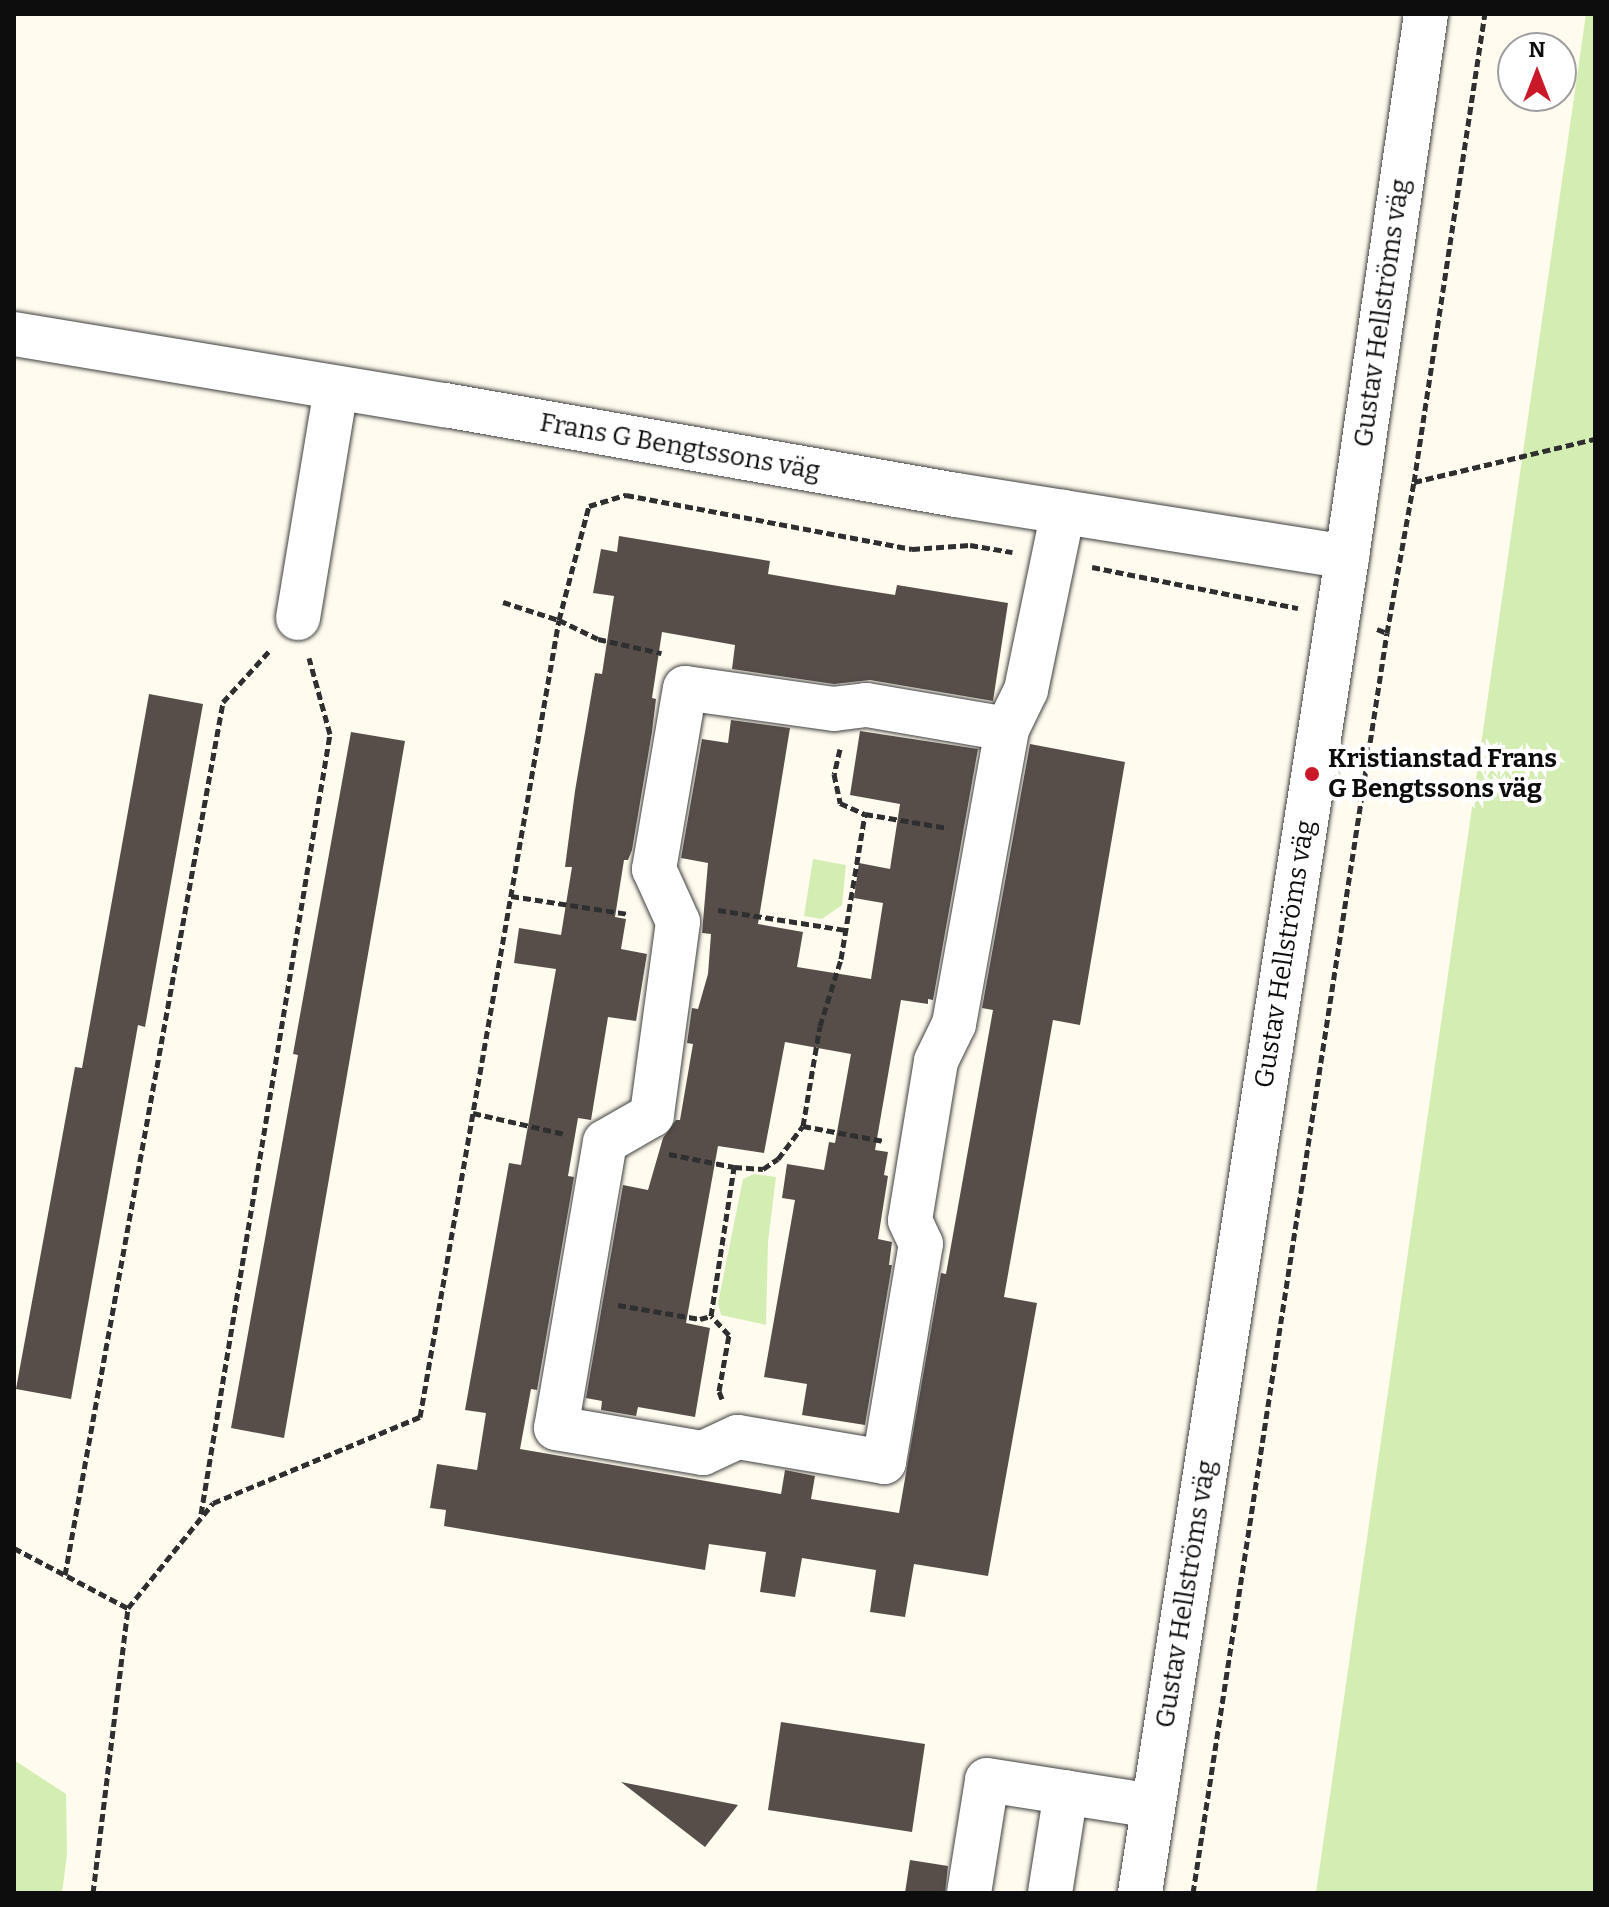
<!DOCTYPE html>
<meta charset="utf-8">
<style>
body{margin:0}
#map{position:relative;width:1609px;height:1907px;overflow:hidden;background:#fffbee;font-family:Bitter,serif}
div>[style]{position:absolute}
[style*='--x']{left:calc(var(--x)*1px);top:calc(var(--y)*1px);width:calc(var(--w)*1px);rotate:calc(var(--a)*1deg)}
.green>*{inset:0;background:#d4edb3}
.building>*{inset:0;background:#574e49}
.path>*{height:5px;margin-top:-2.5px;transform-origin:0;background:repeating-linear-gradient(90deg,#2f2f2f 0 8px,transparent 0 12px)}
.roads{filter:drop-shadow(0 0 2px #404040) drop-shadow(0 0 2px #404040)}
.minor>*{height:44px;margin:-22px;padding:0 22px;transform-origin:22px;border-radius:22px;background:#fff}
.dots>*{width:22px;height:22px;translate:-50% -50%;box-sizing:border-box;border:4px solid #fff;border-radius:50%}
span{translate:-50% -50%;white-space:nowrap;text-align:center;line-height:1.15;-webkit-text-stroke:8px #fff;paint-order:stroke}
.street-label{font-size:26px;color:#0d0d0d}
.poi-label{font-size:26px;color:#0d0d0d;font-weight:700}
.left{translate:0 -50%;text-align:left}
.frame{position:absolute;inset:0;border:16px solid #0d0d0d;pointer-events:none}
.north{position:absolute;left:1497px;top:32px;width:80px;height:80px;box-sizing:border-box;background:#fff;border:2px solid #9e9e9e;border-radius:50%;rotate:0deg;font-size:22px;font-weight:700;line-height:32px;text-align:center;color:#0d0d0d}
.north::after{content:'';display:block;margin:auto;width:28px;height:36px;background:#cb1828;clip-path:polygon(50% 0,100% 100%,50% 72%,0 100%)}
</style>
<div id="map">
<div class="green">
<div style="clip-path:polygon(1586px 14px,1595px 14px,1595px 1893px,1316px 1893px)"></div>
<div style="clip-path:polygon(813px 859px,846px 865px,842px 905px,822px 919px,804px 916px)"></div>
<div style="clip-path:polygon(754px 1174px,776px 1177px,768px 1242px,766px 1325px,721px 1315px,718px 1303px,743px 1179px)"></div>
<div style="clip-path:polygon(14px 1760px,66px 1794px,67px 1854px,62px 1893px,14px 1893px)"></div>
</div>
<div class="building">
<div style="clip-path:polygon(619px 536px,770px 561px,768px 574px,838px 586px,895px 595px,897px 585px,1008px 603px,993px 701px,870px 680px,834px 684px,732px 669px,735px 645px,662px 632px,652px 698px,656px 699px,652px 732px,632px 850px,628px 860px,624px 860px,615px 917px,626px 919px,621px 949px,647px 954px,636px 1021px,608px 1017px,591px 1120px,578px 1118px,568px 1176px,574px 1177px,537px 1390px,531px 1389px,520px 1449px,781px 1494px,785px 1470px,815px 1476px,811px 1499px,899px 1513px,941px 1273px,946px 1274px,993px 1010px,982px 1008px,1030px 744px,1125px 762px,1080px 1025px,1053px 1020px,1004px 1297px,1037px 1303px,988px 1576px,914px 1564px,905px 1617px,870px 1612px,876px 1570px,802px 1558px,795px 1597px,760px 1592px,766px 1552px,709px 1544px,705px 1570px,444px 1526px,446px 1510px,430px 1508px,437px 1464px,477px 1470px,486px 1413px,465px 1410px,509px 1163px,521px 1165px,556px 969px,514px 963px,519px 928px,561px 935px,572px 867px,565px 867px,575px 791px,595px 673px,602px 674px,614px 596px,593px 593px,601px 549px,617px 552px)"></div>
<div style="clip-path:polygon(149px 694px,203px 704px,145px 1027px,138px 1025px,71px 1399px,16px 1389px,75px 1067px,82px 1068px)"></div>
<div style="clip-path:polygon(731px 720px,790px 728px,758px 924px,803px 932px,797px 967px,871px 979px,883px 903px,854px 898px,859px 863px,890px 869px,900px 804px,850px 795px,860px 731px,978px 749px,933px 1000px,928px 999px,928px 1004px,901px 1000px,875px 1150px,888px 1152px,884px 1175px,888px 1176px,878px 1239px,892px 1242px,889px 1265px,892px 1265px,865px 1425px,802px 1415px,807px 1384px,764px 1377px,795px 1200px,782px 1198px,787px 1164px,824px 1170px,829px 1142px,835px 1143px,851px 1054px,785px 1042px,764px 1153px,718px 1146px,686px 1323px,710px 1328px,695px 1417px,638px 1407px,636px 1416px,601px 1410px,602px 1401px,586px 1398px,623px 1185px,648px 1190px,663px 1138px,676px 1120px,680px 1120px,693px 1044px,687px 1043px,692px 1008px,698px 1009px,708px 974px,711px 934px,702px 933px,708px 863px,681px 858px,702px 739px,728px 743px)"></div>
<div style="clip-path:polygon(351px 732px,405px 741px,284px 1438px,231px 1428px,298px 1055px,293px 1054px)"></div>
<div style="clip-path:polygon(781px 1722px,925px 1744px,912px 1832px,768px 1810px)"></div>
<div style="clip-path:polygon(621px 1782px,738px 1805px,705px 1847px)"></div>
<div style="clip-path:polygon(910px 1860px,948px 1866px,945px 1893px,905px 1893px)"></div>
</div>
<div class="path">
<div style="--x:1414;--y:482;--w:473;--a:-81.4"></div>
<div style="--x:1092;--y:567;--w:210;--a:11.3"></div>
<div style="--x:503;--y:602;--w:59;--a:17.8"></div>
<div style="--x:559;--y:620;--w:43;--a:26"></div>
<div style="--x:598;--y:639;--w:65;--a:12.5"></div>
<div style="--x:1377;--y:629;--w:11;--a:22"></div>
<div style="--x:1387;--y:633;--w:153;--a:-79.9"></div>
<div style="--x:1414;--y:482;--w:186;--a:-13.4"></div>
<div style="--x:840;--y:749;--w:26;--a:103"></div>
<div style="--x:834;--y:774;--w:30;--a:78"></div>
<div style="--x:840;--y:803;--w:27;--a:24"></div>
<div style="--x:511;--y:896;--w:118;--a:8.7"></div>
<div style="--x:718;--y:910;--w:130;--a:8.9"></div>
<div style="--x:473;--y:1113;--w:94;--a:12.9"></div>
<div style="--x:803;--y:1126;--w:82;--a:10.5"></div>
<div style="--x:669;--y:1154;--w:66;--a:11.3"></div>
<div style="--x:618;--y:1305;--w:83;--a:9.7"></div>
<div style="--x:700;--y:1319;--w:11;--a:-15"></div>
<div style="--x:722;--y:1399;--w:9;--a:-111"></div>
<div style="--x:719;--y:1391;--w:57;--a:-79.9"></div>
<div style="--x:729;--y:1335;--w:26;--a:-133"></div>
<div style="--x:711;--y:1316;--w:151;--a:-81.2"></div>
<div style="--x:734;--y:1167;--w:29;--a:4"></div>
<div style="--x:763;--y:1169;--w:18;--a:-34"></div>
<div style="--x:778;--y:1159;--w:41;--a:-52.9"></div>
<div style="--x:803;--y:1126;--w:101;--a:-80.4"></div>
<div style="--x:820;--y:1026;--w:70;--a:-72.6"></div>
<div style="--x:841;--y:959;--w:147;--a:-80.6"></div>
<div style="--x:865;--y:814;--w:84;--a:9.6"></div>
<div style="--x:201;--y:1514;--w:791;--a:-80.61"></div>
<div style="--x:330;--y:734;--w:79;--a:-105.4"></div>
<div style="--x:14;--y:1548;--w:129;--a:27.8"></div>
<div style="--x:65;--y:1575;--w:887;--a:-79.74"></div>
<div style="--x:223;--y:702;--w:72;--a:-47.8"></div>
<div style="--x:93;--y:1893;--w:287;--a:-83"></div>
<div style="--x:128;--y:1608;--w:135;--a:-51"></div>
<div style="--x:213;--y:1503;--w:224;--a:-22.6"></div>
<div style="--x:420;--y:1417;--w:809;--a:-80.11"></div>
<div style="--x:559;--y:620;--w:118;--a:-75.3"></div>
<div style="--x:589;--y:506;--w:39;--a:-17"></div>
<div style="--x:626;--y:495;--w:291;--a:10.7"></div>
<div style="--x:912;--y:549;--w:58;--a:-3.9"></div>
<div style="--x:970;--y:545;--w:43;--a:9.5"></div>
<div style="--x:1193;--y:1893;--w:1275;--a:-81.25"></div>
</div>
<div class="roads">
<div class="minor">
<div style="--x:14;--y:334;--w:437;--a:9.4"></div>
<div style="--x:445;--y:405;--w:519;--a:9.99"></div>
<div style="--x:956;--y:495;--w:396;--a:9"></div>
<div style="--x:298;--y:618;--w:233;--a:-80.6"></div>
<div style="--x:1007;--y:729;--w:143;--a:-170.3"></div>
<div style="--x:866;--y:705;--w:32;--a:173"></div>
<div style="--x:834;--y:709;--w:150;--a:-172"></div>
<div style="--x:685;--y:688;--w:184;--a:99.7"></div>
<div style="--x:654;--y:869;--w:58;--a:65.6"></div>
<div style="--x:678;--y:922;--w:195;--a:97.7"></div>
<div style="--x:652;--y:1115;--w:54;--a:150.1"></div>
<div style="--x:605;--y:1142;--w:290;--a:99.7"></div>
<div style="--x:556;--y:1428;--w:149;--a:9.7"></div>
<div style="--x:703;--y:1453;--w:38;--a:-25"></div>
<div style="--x:738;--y:1437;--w:148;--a:9.7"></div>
<div style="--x:884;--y:1462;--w:221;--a:-80.4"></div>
<div style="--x:921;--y:1244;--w:26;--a:-115"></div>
<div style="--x:910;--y:1220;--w:161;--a:-80.7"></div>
<div style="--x:936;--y:1061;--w:41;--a:-64.1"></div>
<div style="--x:954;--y:1024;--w:300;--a:-79.8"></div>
<div style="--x:1007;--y:729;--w:43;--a:-64"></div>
<div style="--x:1026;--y:690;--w:182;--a:-78.3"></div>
<div style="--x:969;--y:1893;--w:114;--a:-80.9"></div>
<div style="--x:987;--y:1780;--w:168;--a:8.9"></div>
<div style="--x:1050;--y:1893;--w:102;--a:-81"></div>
<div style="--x:1140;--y:1893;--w:1352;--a:-81.19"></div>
<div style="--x:1347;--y:557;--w:549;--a:-81.72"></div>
</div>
</div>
<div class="dots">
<div style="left:1312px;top:774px;background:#cb1828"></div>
</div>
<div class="street-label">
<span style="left:1382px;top:313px;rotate:-82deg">Gustav Hellströms väg</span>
<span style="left:680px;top:447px;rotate:10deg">Frans G Bengtssons väg</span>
<span style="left:1285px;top:954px;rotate:-81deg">Gustav Hellströms väg</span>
<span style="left:1186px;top:1594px;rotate:-81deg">Gustav Hellströms väg</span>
</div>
<div class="poi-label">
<span class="left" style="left:1328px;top:774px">Kristianstad Frans<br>G Bengtssons väg</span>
</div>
<div class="frame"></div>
<div class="north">N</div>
</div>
